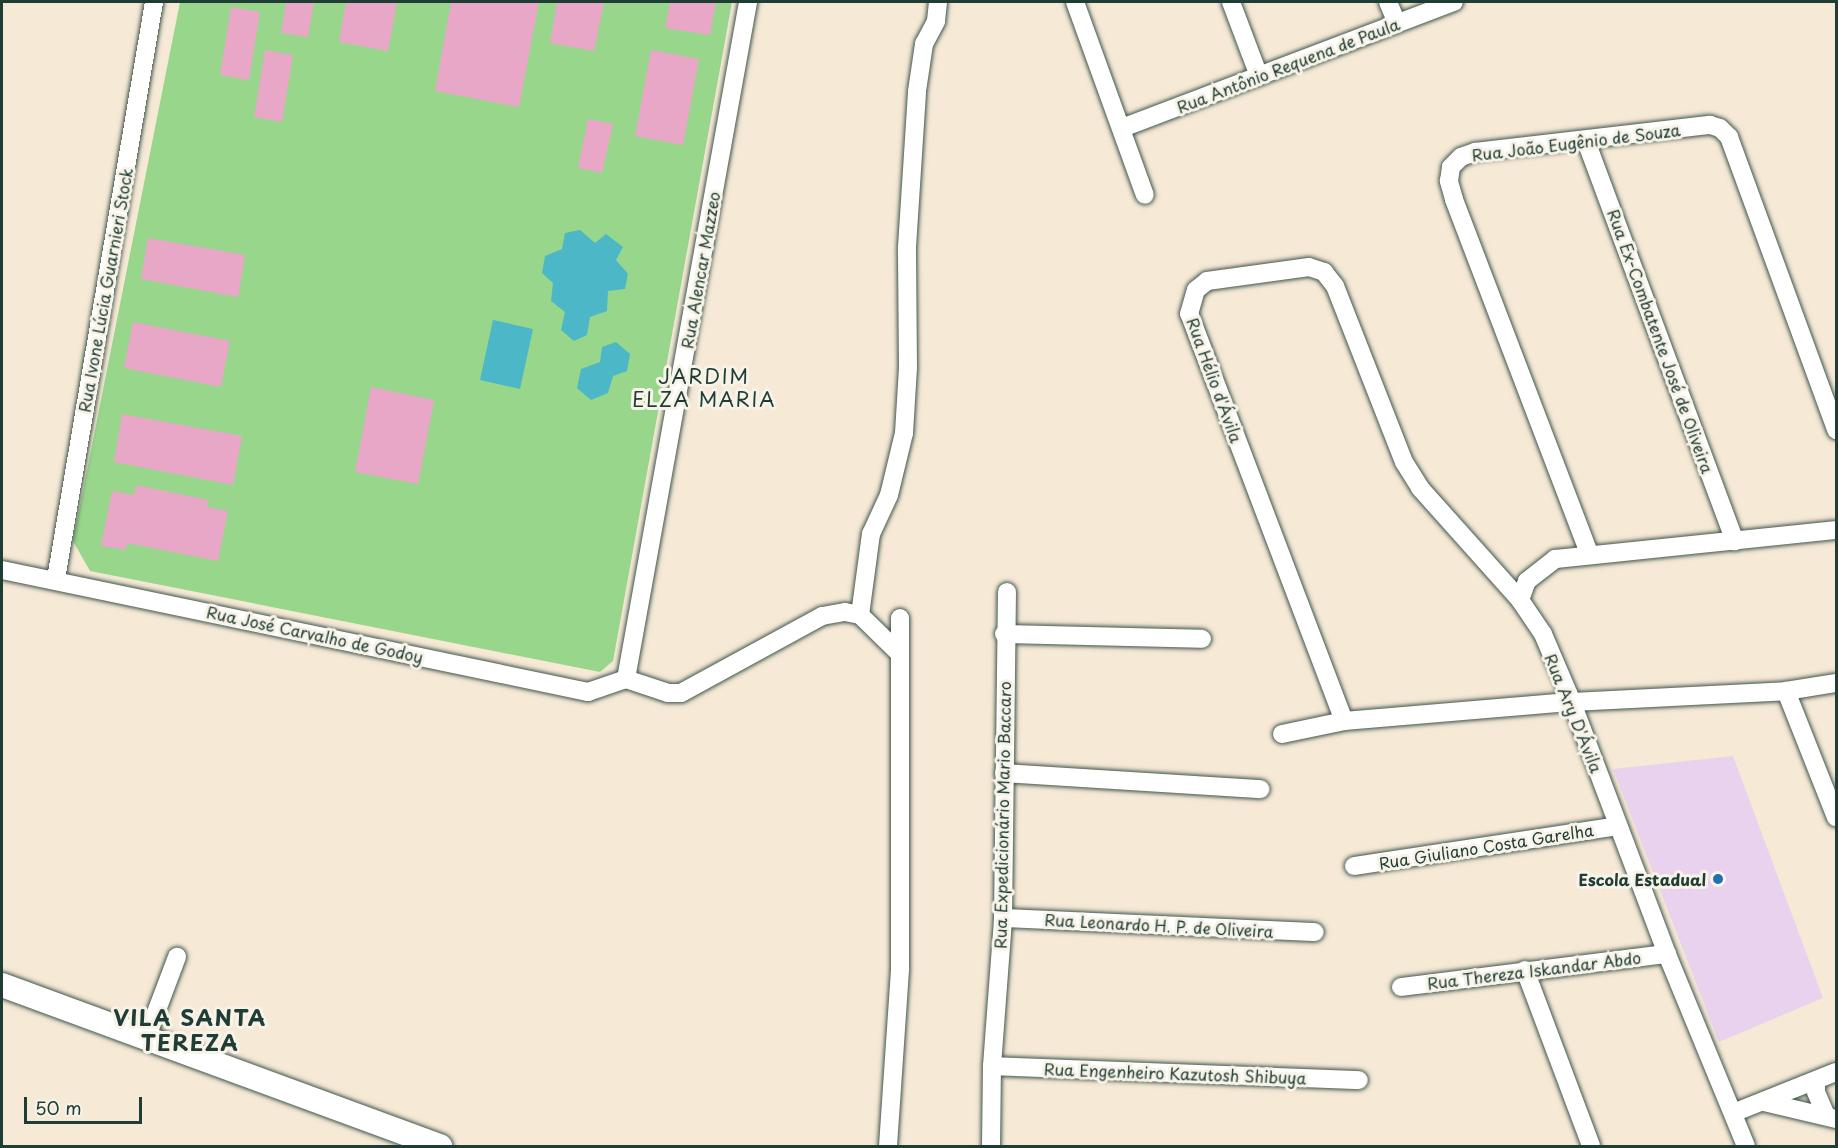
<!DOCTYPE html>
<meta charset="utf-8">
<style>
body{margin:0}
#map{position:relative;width:1838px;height:1148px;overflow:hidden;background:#f6e9d6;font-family:"Playpen Sans",sans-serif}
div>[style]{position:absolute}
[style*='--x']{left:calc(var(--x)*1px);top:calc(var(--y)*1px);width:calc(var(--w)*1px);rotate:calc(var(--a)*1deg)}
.built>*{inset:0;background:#e9d2ed}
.green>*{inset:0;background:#98d68c}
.water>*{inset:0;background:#4bb7c7}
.building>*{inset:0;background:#e8a7c6}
.roads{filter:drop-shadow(0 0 2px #3f574c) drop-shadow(0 0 2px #3f574c)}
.minor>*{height:18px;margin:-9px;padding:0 9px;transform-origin:9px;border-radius:9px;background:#fff}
.major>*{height:24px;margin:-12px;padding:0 12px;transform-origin:12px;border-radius:12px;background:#fff}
.dots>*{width:16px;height:16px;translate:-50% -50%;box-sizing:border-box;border:3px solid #f7f3e8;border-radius:50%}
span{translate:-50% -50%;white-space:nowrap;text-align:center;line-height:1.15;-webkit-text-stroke:6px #f7f3e8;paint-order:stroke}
.street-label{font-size:16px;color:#1f3d34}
.poi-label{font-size:16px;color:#1f3d34;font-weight:700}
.right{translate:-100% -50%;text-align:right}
.quarter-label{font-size:20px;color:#1f3d34;letter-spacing:1.5px}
.district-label{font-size:22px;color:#1f3d34;font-weight:700;letter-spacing:1.5px}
.frame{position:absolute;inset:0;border:3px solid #1f3d34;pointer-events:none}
.scale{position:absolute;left:24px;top:1097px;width:118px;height:27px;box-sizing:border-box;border:3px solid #1f3d34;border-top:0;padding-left:8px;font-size:18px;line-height:21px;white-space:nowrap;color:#1f3d34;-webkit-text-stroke:4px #f7f3e8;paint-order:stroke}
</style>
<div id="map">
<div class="built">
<div style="clip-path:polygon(1733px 756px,1823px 998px,1719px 1042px,1613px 769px)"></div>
</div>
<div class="green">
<div style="clip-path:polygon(180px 2px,732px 2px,613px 661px,600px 672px,90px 571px,73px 541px)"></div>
</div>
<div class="water">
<div style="clip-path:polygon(580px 230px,595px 243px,606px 234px,623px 247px,616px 260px,628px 274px,625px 289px,608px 291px,607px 311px,590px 317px,587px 335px,574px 341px,561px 330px,565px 312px,551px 301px,553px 283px,542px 273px,545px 256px,562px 249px,565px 233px)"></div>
<div style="clip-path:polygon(493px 320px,533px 329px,520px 389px,480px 380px)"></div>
<div style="clip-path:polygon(616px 342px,630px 354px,627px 371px,613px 376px,608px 393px,591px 400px,577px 388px,581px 369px,600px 362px,602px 347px)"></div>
</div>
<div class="building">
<div style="clip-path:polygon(286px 2px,314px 2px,308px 37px,281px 33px)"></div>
<div style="clip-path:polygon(346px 2px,397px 2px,388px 51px,339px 42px)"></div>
<div style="clip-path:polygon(451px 2px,539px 2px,519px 107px,435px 91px)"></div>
<div style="clip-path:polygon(557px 2px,604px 2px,594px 51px,550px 43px)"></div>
<div style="clip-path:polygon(670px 2px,716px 2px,710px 35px,665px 28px)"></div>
<div style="clip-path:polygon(231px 7px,260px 12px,249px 80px,220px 75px)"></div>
<div style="clip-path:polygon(265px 50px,293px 55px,282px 122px,254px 117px)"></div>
<div style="clip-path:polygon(651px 50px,699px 59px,683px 145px,635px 136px)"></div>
<div style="clip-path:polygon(588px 119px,613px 124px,602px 173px,578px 168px)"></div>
<div style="clip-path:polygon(148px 238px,245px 255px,238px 297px,141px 279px)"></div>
<div style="clip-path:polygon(133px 322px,230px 341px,221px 387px,124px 368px)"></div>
<div style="clip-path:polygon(371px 387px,434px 400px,418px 484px,355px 472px)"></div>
<div style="clip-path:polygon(122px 414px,242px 436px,233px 485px,114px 462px)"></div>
<div style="clip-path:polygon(136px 485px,208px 500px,207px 507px,228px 511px,218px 561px,127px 543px,126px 550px,101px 546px,112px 491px,134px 495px)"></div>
</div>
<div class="roads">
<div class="minor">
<div style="--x:1075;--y:2;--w:205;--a:70.1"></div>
<div style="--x:1231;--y:2;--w:79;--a:69.3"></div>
<div style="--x:1388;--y:2;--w:23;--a:67"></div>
<div style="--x:1122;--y:128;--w:355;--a:-20.8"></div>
<div style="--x:1586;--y:141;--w:427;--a:69.6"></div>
<div style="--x:1589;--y:553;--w:379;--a:-110.9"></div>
<div style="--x:1454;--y:199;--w:19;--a:-106"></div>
<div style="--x:1449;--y:181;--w:14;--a:-82"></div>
<div style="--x:1451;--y:167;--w:14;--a:-45"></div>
<div style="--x:1461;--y:157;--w:15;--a:-20"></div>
<div style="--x:1475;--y:152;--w:237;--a:-6.6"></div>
<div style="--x:1710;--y:125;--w:10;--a:17"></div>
<div style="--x:1720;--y:128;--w:13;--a:45"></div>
<div style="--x:1729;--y:137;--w:312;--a:69.9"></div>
<div style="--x:2;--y:570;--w:599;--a:11.76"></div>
<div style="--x:588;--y:692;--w:40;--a:-18.9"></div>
<div style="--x:56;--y:579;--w:585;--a:-80.36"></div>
<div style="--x:1004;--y:634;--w:198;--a:1.4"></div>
<div style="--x:900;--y:654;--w:56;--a:-135.7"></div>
<div style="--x:860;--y:615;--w:82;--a:-82.3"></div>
<div style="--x:871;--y:534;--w:43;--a:-65.2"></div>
<div style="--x:889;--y:495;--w:64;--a:-76.4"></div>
<div style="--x:904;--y:433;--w:65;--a:-86.5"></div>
<div style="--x:908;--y:368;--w:121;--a:-90.5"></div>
<div style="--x:907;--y:247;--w:156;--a:-86.3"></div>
<div style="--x:917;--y:91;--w:48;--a:-81.5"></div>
<div style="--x:924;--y:44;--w:26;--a:-62"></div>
<div style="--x:936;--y:21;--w:19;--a:-84"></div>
<div style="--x:626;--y:679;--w:688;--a:-79.78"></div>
<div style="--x:626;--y:679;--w:44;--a:18.4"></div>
<div style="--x:668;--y:693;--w:13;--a:0"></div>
<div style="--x:681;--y:693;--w:161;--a:-28.6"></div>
<div style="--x:822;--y:616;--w:23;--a:-10"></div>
<div style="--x:845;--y:612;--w:15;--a:11"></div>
<div style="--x:1786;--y:691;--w:136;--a:68.4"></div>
<div style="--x:1344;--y:721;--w:436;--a:-110.8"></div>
<div style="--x:1189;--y:314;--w:25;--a:-74"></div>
<div style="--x:1196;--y:290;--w:14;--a:-39"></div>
<div style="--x:1207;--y:281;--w:103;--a:-7.8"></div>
<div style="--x:1309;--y:267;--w:16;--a:18"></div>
<div style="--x:1324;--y:272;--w:18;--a:52"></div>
<div style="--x:1335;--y:286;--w:189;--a:68.6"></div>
<div style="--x:1404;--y:462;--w:31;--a:58"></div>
<div style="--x:1420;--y:488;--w:150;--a:48.2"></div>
<div style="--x:1282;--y:734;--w:63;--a:-11.8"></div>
<div style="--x:1344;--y:721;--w:229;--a:-4.8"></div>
<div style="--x:1572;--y:702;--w:214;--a:-2.9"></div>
<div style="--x:1786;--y:691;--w:51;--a:-9.1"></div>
<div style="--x:1004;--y:773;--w:257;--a:3.6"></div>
<div style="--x:1354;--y:866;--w:266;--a:-8.6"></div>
<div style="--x:1003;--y:918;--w:312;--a:2.6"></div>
<div style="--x:1525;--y:970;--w:188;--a:69.4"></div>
<div style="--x:1401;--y:987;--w:268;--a:-7.1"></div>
<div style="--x:146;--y:1039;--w:88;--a:-69.3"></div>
<div style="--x:992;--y:1066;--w:367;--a:2.2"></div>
<div style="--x:1816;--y:1081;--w:11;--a:90"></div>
<div style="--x:1816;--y:1092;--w:26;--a:67"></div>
<div style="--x:1764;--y:1102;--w:74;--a:13.3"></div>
<div style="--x:1733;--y:1113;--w:111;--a:-21.7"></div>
<div style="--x:888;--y:1146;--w:178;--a:-86.1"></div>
<div style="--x:900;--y:968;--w:350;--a:-90"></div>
<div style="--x:991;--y:1146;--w:80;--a:-89.3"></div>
<div style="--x:992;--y:1066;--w:148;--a:-85.7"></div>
<div style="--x:1003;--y:918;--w:326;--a:-89.3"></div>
<div style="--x:1746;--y:1146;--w:208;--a:-112.4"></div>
<div style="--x:1667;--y:954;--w:269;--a:-110.7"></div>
<div style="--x:1572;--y:702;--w:74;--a:-113.1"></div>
<div style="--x:1543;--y:634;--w:41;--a:-124.1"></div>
<div style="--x:1520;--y:600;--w:20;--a:-70"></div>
<div style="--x:1527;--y:581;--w:36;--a:-38"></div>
<div style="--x:1555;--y:559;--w:282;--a:-5.9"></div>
</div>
<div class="major">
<div style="--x:2;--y:985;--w:467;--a:20.2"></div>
</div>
</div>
<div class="dots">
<div style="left:1718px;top:879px;background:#1f6fb2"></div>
</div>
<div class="street-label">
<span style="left:1288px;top:65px;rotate:-21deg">Rua Antônio Requena de Paula</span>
<span style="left:1576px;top:142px;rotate:-7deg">Rua João Eugênio de Souza</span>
<span style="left:700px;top:270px;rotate:-80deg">Rua Alencar Mazzeo</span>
<span style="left:105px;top:290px;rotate:-80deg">Rua Ivone Lúcia Guarnieri Stock</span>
<span style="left:1661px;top:341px;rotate:70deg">Rua Ex-Combatente José de Oliveira</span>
<span style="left:1215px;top:380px;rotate:70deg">Rua Hélio d'Ávila</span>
<span style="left:315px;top:634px;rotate:12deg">Rua José Carvalho de Godoy</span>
<span style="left:1574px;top:713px;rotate:68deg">Rua Ary D'Ávila</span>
<span style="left:1002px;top:815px;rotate:-89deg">Rua Expedicionário Mario Baccaro</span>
<span style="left:1486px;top:846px;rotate:-9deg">Rua Giuliano Costa Garelha</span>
<span style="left:1159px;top:925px;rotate:3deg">Rua Leonardo H. P. de Oliveira</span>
<span style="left:1534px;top:970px;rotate:-7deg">Rua Thereza Iskandar Abdo</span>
<span style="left:1175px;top:1073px;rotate:2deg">Rua Engenheiro Kazutosh Shibuya</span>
</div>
<div class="poi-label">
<span class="right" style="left:1706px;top:879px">Escola Estadual</span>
</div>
<div class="quarter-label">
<span style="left:704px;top:388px">JARDIM<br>ELZA MARIA</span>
</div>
<div class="district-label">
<span style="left:190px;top:1029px">VILA SANTA<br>TEREZA</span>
</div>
<div class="frame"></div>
<div class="scale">50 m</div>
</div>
